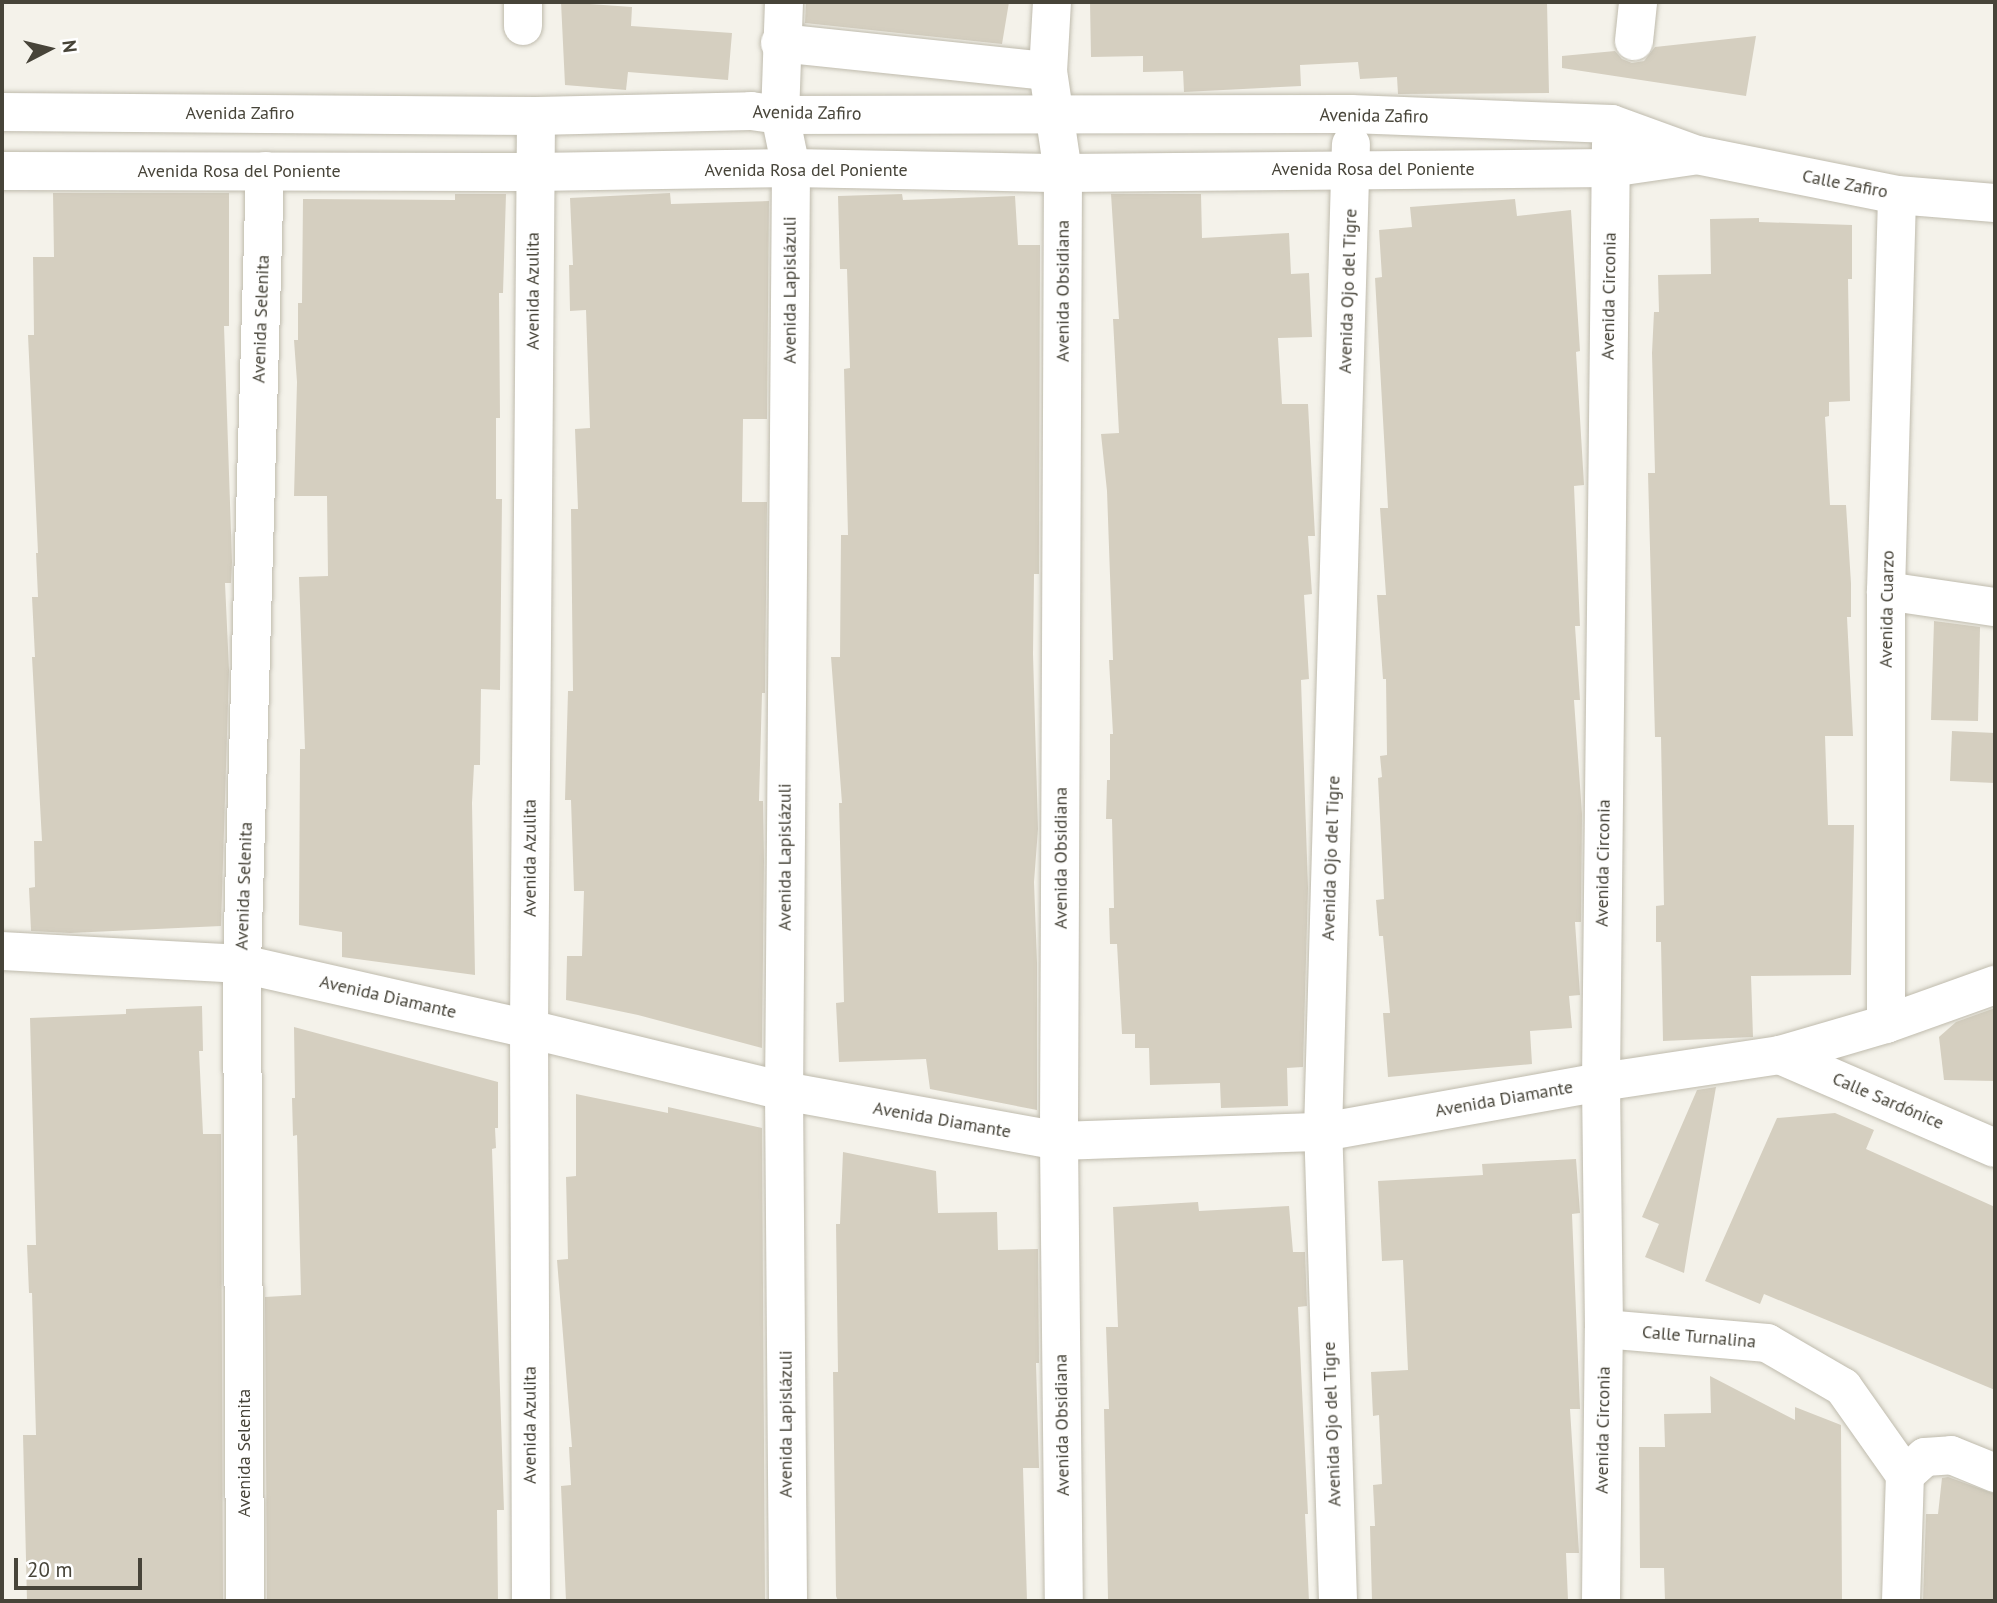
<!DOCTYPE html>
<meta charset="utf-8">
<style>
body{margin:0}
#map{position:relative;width:1997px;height:1603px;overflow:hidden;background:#f4f2ea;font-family:"PT Sans",sans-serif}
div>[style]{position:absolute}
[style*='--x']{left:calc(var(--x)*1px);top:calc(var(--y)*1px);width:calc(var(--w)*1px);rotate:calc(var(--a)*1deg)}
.building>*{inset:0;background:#d5cfc0}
.roads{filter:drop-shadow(0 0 2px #bfbbad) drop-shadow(0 0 2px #bfbbad)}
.minor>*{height:38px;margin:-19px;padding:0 19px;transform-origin:19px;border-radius:19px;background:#fff}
span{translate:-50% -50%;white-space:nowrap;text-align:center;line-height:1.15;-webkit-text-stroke:5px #fff;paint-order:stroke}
.street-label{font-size:18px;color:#474439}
.frame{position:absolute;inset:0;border:4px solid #474439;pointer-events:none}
.north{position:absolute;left:14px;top:14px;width:70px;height:70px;-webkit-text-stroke:5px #fff;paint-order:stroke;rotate:83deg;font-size:19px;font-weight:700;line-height:28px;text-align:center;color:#474439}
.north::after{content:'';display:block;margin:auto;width:24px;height:32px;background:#474439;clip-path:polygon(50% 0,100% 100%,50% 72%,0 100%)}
.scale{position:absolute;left:14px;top:1558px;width:128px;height:32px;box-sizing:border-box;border:4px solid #474439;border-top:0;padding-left:9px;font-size:21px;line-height:24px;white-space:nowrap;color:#474439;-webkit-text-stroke:5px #fff;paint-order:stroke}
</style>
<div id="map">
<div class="building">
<div style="clip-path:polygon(561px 2px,632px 7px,631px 26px,732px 33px,728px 80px,628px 72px,626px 90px,565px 85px)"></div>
<div style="clip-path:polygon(806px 2px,1009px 2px,1002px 44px,805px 23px)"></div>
<div style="clip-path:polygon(1090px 2px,1547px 2px,1549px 93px,1398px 94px,1397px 77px,1360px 79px,1358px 62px,1300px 65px,1301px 86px,1184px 92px,1183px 71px,1143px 72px,1143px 56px,1091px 57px)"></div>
<div style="clip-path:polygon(1756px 36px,1746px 96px,1562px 68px,1562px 56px,1615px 51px,1622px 59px,1632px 63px,1644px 61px,1655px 47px)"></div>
<div style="clip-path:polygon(53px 193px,229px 193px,229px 326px,224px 326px,232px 562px,231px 583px,225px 583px,229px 670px,221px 926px,70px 933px,31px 931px,29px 888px,35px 887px,34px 841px,42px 841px,32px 657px,35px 657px,32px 597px,38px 597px,36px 553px,38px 553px,28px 335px,34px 335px,33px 257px,54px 257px)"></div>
<div style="clip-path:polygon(670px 193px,671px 204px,769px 201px,767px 419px,743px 419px,742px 502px,767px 502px,765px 693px,762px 693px,759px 801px,763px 801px,764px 860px,762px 1048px,638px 1015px,566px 1000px,567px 956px,582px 956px,584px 891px,574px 891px,571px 800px,565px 800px,568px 691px,573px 691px,571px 509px,578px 509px,575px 429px,590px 428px,586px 310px,570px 311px,569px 265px,573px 265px,570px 198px)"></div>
<div style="clip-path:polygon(455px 194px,506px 194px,503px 293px,499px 293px,500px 418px,496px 418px,496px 499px,502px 499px,500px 690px,481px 689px,480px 765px,474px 765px,472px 803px,475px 975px,342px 957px,342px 932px,299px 925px,300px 749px,305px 749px,299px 577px,328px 576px,327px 496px,294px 496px,297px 382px,294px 340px,298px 340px,298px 303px,302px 303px,303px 199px,455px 200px)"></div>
<div style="clip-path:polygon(902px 194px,903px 200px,1015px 196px,1018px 245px,1040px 245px,1039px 574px,1034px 574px,1033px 654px,1038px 829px,1034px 882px,1037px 963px,1037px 1110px,930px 1089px,926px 1059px,839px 1062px,836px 1003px,844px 1002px,839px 803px,842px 803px,831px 657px,840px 657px,841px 535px,848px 535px,844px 369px,850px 368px,847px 269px,840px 269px,838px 196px)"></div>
<div style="clip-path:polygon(1111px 194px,1201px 194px,1202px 238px,1289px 233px,1291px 274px,1309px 273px,1312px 337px,1278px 338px,1282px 404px,1308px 404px,1315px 536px,1308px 536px,1312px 594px,1304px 595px,1309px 679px,1301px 680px,1308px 888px,1303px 1067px,1287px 1068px,1288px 1106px,1221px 1108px,1220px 1083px,1150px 1085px,1149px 1048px,1135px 1048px,1135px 1034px,1122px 1034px,1117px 944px,1110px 944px,1109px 908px,1114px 908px,1112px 819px,1106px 819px,1107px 780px,1110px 780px,1110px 734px,1113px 734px,1109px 660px,1113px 660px,1107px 491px,1101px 434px,1119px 433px,1113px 319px,1119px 319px)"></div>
<div style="clip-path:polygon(1515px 199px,1517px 216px,1571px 210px,1580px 351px,1576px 352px,1584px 485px,1574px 486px,1580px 626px,1575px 626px,1580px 700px,1574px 700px,1582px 814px,1581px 922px,1575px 922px,1580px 995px,1569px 996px,1572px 1028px,1530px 1031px,1532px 1064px,1388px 1077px,1383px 1013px,1390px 1013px,1383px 936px,1379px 936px,1376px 900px,1384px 899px,1378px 778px,1382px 777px,1380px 756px,1387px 755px,1386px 679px,1383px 679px,1377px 595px,1386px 595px,1380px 508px,1388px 508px,1375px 278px,1382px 277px,1379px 230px,1412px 227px,1410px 207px)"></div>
<div style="clip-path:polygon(1759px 218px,1759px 222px,1852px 225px,1852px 279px,1848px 279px,1850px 401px,1829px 402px,1829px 416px,1825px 417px,1830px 505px,1846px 505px,1851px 583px,1851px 617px,1847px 617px,1853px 736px,1825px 736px,1828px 825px,1854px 825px,1851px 975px,1751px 976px,1753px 1037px,1663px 1041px,1661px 942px,1656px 942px,1656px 906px,1664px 905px,1661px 737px,1655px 737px,1648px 473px,1655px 473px,1652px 353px,1654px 312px,1659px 312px,1658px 275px,1711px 274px,1710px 219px)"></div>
<div style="clip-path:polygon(1934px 621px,1980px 627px,1978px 721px,1931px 720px)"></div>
<div style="clip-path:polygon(1952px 731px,1995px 733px,1995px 783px,1950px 781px)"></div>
<div style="clip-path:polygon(202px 1006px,203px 1051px,199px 1051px,203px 1134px,221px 1134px,223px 1601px,27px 1601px,23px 1435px,36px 1435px,32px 1293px,29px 1293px,27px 1245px,36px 1245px,30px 1018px,126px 1014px,126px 1009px)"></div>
<div style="clip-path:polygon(1995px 1008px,1995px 1081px,1944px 1080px,1939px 1037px,1956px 1022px)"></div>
<div style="clip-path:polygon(294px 1027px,498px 1082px,498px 1128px,495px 1128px,496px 1148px,492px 1149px,504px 1510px,497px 1510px,498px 1601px,267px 1601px,265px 1297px,301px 1295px,297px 1135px,293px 1136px,292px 1098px,295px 1098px)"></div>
<div style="clip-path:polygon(1716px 1087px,1690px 1236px,1684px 1273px,1645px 1257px,1659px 1224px,1642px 1217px,1697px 1090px)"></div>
<div style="clip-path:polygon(576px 1094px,668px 1113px,668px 1107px,762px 1128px,765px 1601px,566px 1601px,561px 1486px,571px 1485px,569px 1447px,572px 1447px,557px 1260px,568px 1259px,566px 1177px,576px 1176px)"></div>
<div style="clip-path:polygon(1835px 1113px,1874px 1130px,1866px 1149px,1995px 1207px,1995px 1390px,1764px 1294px,1760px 1304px,1705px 1281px,1777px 1118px)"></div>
<div style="clip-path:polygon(843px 1152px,936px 1171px,938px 1213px,997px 1212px,998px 1250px,1038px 1249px,1039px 1363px,1036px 1363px,1039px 1468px,1023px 1468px,1027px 1601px,838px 1601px,836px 1596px,833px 1372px,838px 1372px,836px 1224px,840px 1224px)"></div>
<div style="clip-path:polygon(1576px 1159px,1580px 1213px,1572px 1214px,1580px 1409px,1570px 1409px,1579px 1553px,1566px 1553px,1568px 1600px,1372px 1601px,1370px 1526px,1375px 1526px,1373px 1485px,1382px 1484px,1379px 1415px,1373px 1416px,1371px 1372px,1408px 1370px,1403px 1260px,1382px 1261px,1378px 1181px,1483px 1175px,1482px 1164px)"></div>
<div style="clip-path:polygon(1198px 1202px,1199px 1211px,1289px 1206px,1293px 1252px,1305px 1252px,1307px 1306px,1298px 1307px,1308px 1514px,1305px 1514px,1309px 1601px,1110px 1601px,1108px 1599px,1104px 1409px,1109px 1409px,1106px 1327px,1118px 1327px,1113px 1207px)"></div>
<div style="clip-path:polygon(1710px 1376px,1795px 1420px,1795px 1407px,1841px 1425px,1842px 1601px,1665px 1601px,1664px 1568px,1640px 1568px,1639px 1447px,1665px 1447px,1664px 1414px,1711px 1413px)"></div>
<div style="clip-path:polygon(1948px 1477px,1995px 1494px,1995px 1601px,1923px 1601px,1926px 1514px,1938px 1514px,1942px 1478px)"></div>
</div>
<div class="roads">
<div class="minor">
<div style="--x:784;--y:2;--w:113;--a:92"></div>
<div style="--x:780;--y:115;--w:54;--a:78.3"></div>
<div style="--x:791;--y:168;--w:923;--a:90.43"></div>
<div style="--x:784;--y:1091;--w:510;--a:89.55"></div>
<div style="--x:1052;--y:2;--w:69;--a:93.3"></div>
<div style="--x:1048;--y:71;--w:103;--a:81.6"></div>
<div style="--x:1063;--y:173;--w:968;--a:90.24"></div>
<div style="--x:1059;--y:1141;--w:460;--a:89.4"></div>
<div style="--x:523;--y:26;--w:24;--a:-90"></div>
<div style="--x:1634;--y:41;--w:39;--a:-84"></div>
<div style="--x:780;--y:43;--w:269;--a:6"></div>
<div style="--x:2;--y:112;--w:534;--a:0.43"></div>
<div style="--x:536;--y:116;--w:215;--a:-1.3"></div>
<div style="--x:751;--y:111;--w:29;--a:8"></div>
<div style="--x:780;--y:115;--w:571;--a:-0.1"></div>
<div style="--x:1351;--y:114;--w:261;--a:2.2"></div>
<div style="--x:1612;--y:124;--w:90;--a:20"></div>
<div style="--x:1697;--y:155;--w:204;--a:11.3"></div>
<div style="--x:1897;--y:195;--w:98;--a:4.7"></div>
<div style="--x:2;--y:171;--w:532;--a:0.11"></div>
<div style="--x:534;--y:172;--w:257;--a:-0.9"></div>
<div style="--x:791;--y:168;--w:272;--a:1.1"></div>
<div style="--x:1063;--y:173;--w:547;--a:-0.52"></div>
<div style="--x:1610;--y:168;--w:83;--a:-8.3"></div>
<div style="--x:1886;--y:591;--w:110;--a:8.4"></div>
<div style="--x:2;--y:951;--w:240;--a:3.1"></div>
<div style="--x:242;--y:964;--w:294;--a:12.8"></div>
<div style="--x:529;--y:1029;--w:262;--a:13.7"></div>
<div style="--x:784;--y:1091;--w:280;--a:10.3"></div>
<div style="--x:1059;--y:1141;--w:264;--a:-2"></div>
<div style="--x:1323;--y:1132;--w:282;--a:-10.2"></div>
<div style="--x:1601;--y:1082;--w:181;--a:-8.6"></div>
<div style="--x:1780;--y:1055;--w:110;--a:-16.3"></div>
<div style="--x:1886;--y:1024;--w:116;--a:-19.7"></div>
<div style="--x:1886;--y:1024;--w:433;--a:-90"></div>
<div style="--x:1886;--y:591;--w:396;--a:-88.4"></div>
<div style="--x:1780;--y:1055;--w:234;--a:23.4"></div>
<div style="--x:1604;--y:1329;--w:164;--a:4.9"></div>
<div style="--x:1767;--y:1343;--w:88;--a:30.1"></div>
<div style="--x:1843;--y:1387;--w:108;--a:54.8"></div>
<div style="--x:1905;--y:1475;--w:27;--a:-42"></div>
<div style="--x:1925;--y:1457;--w:26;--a:-4"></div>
<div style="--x:1951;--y:1455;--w:48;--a:22.2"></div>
<div style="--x:245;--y:1601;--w:637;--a:-90.27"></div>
<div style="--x:242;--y:964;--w:793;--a:-88.34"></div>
<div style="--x:531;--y:1601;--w:572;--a:-90.2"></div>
<div style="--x:529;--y:1029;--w:913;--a:-89.56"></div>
<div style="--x:1338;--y:1601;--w:469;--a:-91.8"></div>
<div style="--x:1323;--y:1132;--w:988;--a:-88.38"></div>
<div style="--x:1601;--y:1601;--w:272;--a:-89.4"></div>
<div style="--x:1604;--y:1329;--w:247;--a:-90.7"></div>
<div style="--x:1601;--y:1082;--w:938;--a:-89.39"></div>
<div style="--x:1901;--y:1601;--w:126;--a:-88.2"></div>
</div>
</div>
<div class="street-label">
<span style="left:240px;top:113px">Avenida Zafiro</span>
<span style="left:807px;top:113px;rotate:1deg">Avenida Zafiro</span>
<span style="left:1374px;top:116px;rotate:1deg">Avenida Zafiro</span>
<span style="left:1373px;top:169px">Avenida Rosa del Poniente</span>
<span style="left:806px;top:170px">Avenida Rosa del Poniente</span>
<span style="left:239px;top:171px">Avenida Rosa del Poniente</span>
<span style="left:1845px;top:184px;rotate:11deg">Calle Zafiro</span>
<span style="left:790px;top:290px;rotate:-90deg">Avenida Lapislázuli</span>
<span style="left:533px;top:291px;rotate:-90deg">Avenida Azulita</span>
<span style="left:1063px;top:291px;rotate:-90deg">Avenida Obsidiana</span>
<span style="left:1348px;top:291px;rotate:-88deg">Avenida Ojo del Tigre</span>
<span style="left:1609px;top:296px;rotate:-89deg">Avenida Circonia</span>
<span style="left:261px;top:319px;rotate:-88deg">Avenida Selenita</span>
<span style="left:1887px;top:609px;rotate:-89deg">Avenida Cuarzo</span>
<span style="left:785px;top:857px;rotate:-90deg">Avenida Lapislázuli</span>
<span style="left:530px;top:858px;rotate:-90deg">Avenida Azulita</span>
<span style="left:1061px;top:858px;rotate:-90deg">Avenida Obsidiana</span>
<span style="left:1331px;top:858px;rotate:-88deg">Avenida Ojo del Tigre</span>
<span style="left:1603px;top:863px;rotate:-89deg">Avenida Circonia</span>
<span style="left:244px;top:886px;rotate:-88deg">Avenida Selenita</span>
<span style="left:388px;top:997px;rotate:13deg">Avenida Diamante</span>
<span style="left:1504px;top:1099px;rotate:-10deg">Avenida Diamante</span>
<span style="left:1888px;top:1101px;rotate:23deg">Calle Sardónice</span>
<span style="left:942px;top:1120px;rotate:10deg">Avenida Diamante</span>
<span style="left:1699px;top:1337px;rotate:5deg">Calle Turnalina</span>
<span style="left:786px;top:1424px;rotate:-90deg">Avenida Lapislázuli</span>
<span style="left:1332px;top:1424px;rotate:-92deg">Avenida Ojo del Tigre</span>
<span style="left:530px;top:1425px;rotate:-90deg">Avenida Azulita</span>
<span style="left:1062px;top:1425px;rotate:-91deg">Avenida Obsidiana</span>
<span style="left:1603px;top:1430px;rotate:-89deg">Avenida Circonia</span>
<span style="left:244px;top:1453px;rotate:-90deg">Avenida Selenita</span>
</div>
<div class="frame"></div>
<div class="north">N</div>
<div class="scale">20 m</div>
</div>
